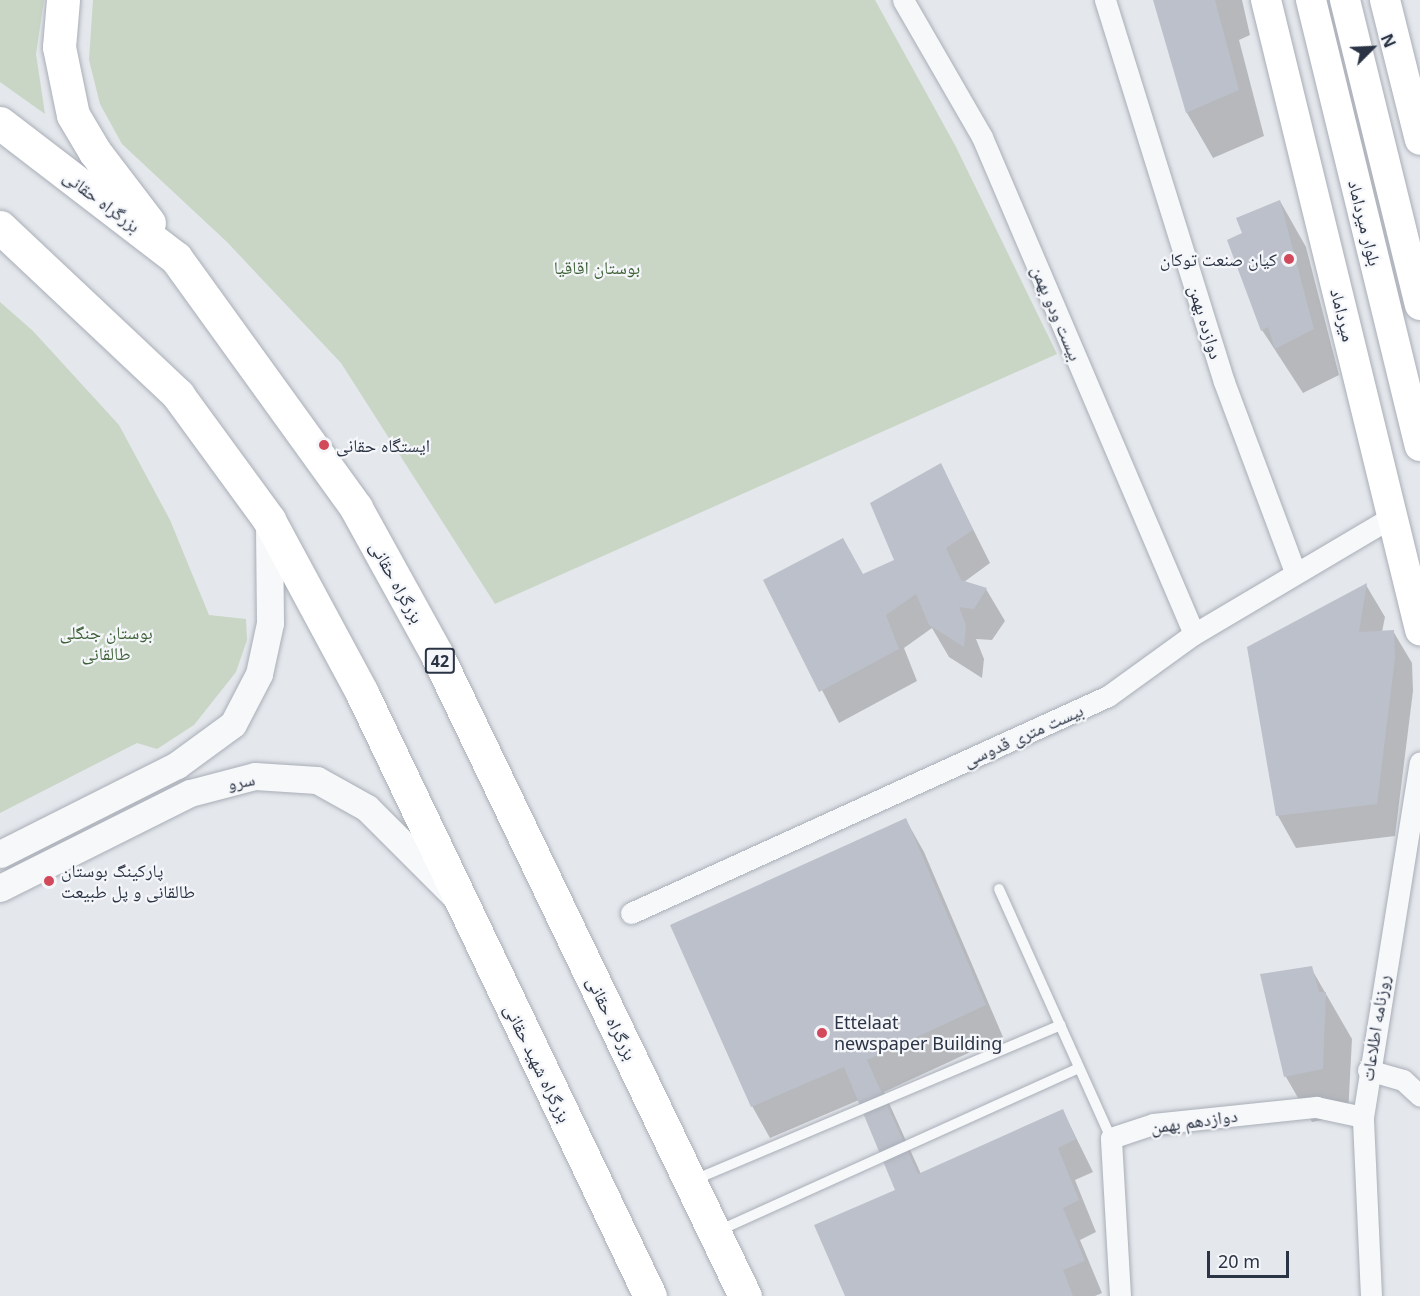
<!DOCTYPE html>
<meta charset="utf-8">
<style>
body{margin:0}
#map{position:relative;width:1420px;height:1296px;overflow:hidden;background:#e4e7ec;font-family:"Noto Sans","Noto Naskh Arabic",sans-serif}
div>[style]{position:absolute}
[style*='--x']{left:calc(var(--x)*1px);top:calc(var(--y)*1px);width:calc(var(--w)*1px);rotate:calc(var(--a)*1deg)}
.green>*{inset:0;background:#c9d6c5}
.shadow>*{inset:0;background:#0003}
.building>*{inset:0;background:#bbc0ca}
.roads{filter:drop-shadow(0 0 2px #a9aeb7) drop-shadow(0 0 2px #a9aeb7)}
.service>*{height:10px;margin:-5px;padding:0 5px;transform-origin:5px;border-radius:5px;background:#f7f8fa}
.minor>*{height:21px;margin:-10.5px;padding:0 10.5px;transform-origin:10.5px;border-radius:10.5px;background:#f7f8fa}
.tertiary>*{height:27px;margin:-13.5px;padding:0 13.5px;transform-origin:13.5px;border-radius:13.5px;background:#f7f8fa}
.secondary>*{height:30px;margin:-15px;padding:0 15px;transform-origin:15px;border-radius:15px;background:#fff}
.trunk>*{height:33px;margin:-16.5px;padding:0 16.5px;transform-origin:16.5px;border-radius:16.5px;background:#fff}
.dots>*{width:16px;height:16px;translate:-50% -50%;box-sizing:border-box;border:3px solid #f4f6f9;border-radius:50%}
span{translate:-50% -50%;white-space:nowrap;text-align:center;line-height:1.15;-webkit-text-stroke:4.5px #f4f6f9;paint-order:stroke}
.shield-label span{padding:2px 4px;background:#f4f6f9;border:2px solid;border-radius:4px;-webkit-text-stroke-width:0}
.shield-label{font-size:16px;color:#2b3445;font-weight:700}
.street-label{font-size:18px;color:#2b3445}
.poi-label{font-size:18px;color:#2b3445}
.right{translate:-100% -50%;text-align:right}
.left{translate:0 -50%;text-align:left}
.park-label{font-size:18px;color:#3f6138}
.north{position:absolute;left:1342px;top:18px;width:60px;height:60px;-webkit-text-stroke:4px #f4f6f9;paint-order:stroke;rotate:66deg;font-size:16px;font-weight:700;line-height:24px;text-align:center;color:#2b3445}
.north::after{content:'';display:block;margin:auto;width:21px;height:27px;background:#2b3445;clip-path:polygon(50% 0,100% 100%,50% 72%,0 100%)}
.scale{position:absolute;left:1207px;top:1251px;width:82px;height:27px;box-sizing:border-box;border:3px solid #2b3445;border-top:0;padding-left:8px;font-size:18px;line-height:21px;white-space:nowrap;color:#2b3445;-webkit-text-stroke:4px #f4f6f9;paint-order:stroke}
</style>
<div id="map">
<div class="green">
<div style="clip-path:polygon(0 0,44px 0,36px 54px,45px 114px,0 82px)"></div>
<div style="clip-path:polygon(93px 0,875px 0,956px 147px,1057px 354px,495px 604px,341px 363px,227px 242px,122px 144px,100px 104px,89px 60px)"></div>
<div style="clip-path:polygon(0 302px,33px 331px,119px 425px,170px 520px,209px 615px,246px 619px,247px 640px,236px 672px,194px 725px,157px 749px,137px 743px,0 813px)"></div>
</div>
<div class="shadow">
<div style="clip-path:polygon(1157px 0,1242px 0,1250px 35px,1239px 40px,1264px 136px,1213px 158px,1187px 113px)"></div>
<div style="clip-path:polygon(1280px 201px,1306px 247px,1339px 375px,1303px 393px,1262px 330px,1244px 233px)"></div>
<div style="clip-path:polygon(941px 465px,990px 563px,964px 582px,986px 589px,1005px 621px,992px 640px,976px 639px,984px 659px,982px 678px,949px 657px,932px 628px,904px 648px,917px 681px,839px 723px,765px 580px,863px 576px,896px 561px)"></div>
<div style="clip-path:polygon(1366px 585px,1385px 617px,1382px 632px,1393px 631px,1412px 663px,1413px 691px,1395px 836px,1296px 848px,1278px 816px,1249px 648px)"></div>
<div style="clip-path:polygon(906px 820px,924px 852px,1003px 1037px,884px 1092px,921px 1174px,1063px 1111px,1093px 1172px,1075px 1180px,1096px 1232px,1080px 1240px,1102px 1293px,1095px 1296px,847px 1296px,897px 1190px,859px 1100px,770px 1138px,752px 1106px)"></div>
<div style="clip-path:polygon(1311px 968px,1352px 1039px,1348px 1115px,1312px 1122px,1286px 1077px)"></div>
</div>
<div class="building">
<div style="clip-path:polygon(1153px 0,1215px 0,1239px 90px,1186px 113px)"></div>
<div style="clip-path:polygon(1280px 200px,1314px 329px,1275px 349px,1268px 327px,1261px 331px,1227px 240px,1242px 233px,1236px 218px)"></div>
<div style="clip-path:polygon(941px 463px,973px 530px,946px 548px,961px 580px,987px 588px,974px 609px,959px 607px,966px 625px,964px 647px,929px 625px,916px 594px,886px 615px,899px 649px,819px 692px,763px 580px,843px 538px,863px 574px,894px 560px,870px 503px)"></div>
<div style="clip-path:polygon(1367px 583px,1359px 632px,1394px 630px,1395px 658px,1377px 804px,1276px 816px,1247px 647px)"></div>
<div style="clip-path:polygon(906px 818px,986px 1005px,867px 1060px,918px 1174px,1063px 1109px,1076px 1139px,1058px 1148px,1079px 1200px,1063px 1208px,1085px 1261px,1063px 1270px,1073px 1296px,845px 1296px,814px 1225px,895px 1190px,844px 1067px,751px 1107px,670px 925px)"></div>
<div style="clip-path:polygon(1312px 966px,1319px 992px,1326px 992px,1323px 1069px,1284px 1077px,1260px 974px)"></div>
</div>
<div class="roads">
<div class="service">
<div style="--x:999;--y:889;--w:273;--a:65.8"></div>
<div style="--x:694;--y:1180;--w:398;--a:-22.9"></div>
<div style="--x:718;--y:1231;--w:396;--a:-24.3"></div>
</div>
<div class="minor">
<div style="--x:903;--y:0;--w:158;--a:60"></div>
<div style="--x:982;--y:137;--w:540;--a:66.9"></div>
<div style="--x:1105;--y:0;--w:400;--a:72.7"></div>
<div style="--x:1224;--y:382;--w:203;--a:69.5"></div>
<div style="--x:631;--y:913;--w:524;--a:-24.46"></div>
<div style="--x:1108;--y:696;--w:106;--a:-35.8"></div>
<div style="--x:1194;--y:634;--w:230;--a:-30.6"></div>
<div style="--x:1368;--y:1070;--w:36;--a:16"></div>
<div style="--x:1403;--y:1080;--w:23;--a:43"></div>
<div style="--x:1120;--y:1296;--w:158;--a:-93.3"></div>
<div style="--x:1111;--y:1138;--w:44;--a:-18.4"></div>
<div style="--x:1153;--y:1124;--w:164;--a:-6"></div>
<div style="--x:1316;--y:1107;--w:48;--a:12"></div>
<div style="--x:1371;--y:1296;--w:179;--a:-92.6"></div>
<div style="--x:1363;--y:1117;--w:359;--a:-80.9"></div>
</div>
<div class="tertiary">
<div style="--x:0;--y:854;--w:198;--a:-26.7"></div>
<div style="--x:177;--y:765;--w:69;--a:-36.2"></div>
<div style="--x:233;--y:724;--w:56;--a:-62.5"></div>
<div style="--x:259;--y:674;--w:52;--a:-77.8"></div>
<div style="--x:270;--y:623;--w:103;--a:-90.6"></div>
<div style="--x:0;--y:888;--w:212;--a:-26.6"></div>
<div style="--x:190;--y:793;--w:67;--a:-14.7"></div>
<div style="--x:255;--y:776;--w:62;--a:3.7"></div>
<div style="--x:317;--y:780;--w:57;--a:29.2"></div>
<div style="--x:367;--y:808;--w:122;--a:45"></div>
</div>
<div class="secondary">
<div style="--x:1266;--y:0;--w:649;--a:76.26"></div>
<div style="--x:1311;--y:0;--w:459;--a:76.3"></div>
<div style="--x:1345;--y:0;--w:314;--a:76.2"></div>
<div style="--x:1385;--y:0;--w:144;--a:76"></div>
</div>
<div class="trunk">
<div style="--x:63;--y:0;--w:47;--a:94.9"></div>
<div style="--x:59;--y:47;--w:69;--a:78.4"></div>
<div style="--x:73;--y:115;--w:43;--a:59.3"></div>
<div style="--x:95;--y:152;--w:89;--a:52.7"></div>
<div style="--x:0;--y:123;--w:222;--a:37.5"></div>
<div style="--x:176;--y:258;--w:308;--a:54.2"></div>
<div style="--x:356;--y:508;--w:168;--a:61.1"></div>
<div style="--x:437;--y:655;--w:711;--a:64.34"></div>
<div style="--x:0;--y:227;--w:245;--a:43.3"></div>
<div style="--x:178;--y:395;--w:155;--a:53.9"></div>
<div style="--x:269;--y:520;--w:196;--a:61.7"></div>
<div style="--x:362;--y:693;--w:668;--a:64.47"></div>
</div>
</div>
<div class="dots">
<div style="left:1289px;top:259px;background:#d1495b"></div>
<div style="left:324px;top:445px;background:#d1495b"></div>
<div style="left:49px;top:881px;background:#d1495b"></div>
<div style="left:822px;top:1033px;background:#d1495b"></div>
</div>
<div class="shield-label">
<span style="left:440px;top:661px">42</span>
</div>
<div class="street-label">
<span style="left:102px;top:201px;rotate:37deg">بزرگراه حقانی</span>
<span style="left:1365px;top:223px;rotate:76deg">بلوار میرداماد</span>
<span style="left:1057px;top:313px;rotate:67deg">بیست ودو بهمن</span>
<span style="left:1343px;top:315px;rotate:76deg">میرداماد</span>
<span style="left:1206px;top:322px;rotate:73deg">دوازده بهمن</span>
<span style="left:397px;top:582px;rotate:61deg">بزرگراه حقانی</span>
<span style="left:1023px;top:735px;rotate:-24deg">بیست متری قدوسی</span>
<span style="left:241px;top:781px;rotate:-11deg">سرو</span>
<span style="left:612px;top:1018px;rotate:64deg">بزرگراه حقانی</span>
<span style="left:1375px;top:1028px;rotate:-81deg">روزنامه اطلاعات</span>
<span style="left:538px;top:1063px;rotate:64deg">بزرگراه شهید حقانی</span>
<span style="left:1194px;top:1121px;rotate:-8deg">دوازدهم بهمن</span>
</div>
<div class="poi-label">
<span class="right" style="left:1277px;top:259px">کیان صنعت توکان</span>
<span class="left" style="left:336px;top:445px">ایستگاه حقانی</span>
<span class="left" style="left:61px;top:881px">پارکینگ بوستان<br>طالقانی و پل طبیعت</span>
<span class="left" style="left:834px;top:1033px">Ettelaat<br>newspaper Building</span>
</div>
<div class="park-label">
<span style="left:597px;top:267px">بوستان اقاقیا</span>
<span style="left:106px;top:643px">بوستان جنگلی<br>طالقانی</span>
</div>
<div class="north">N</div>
<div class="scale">20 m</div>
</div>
